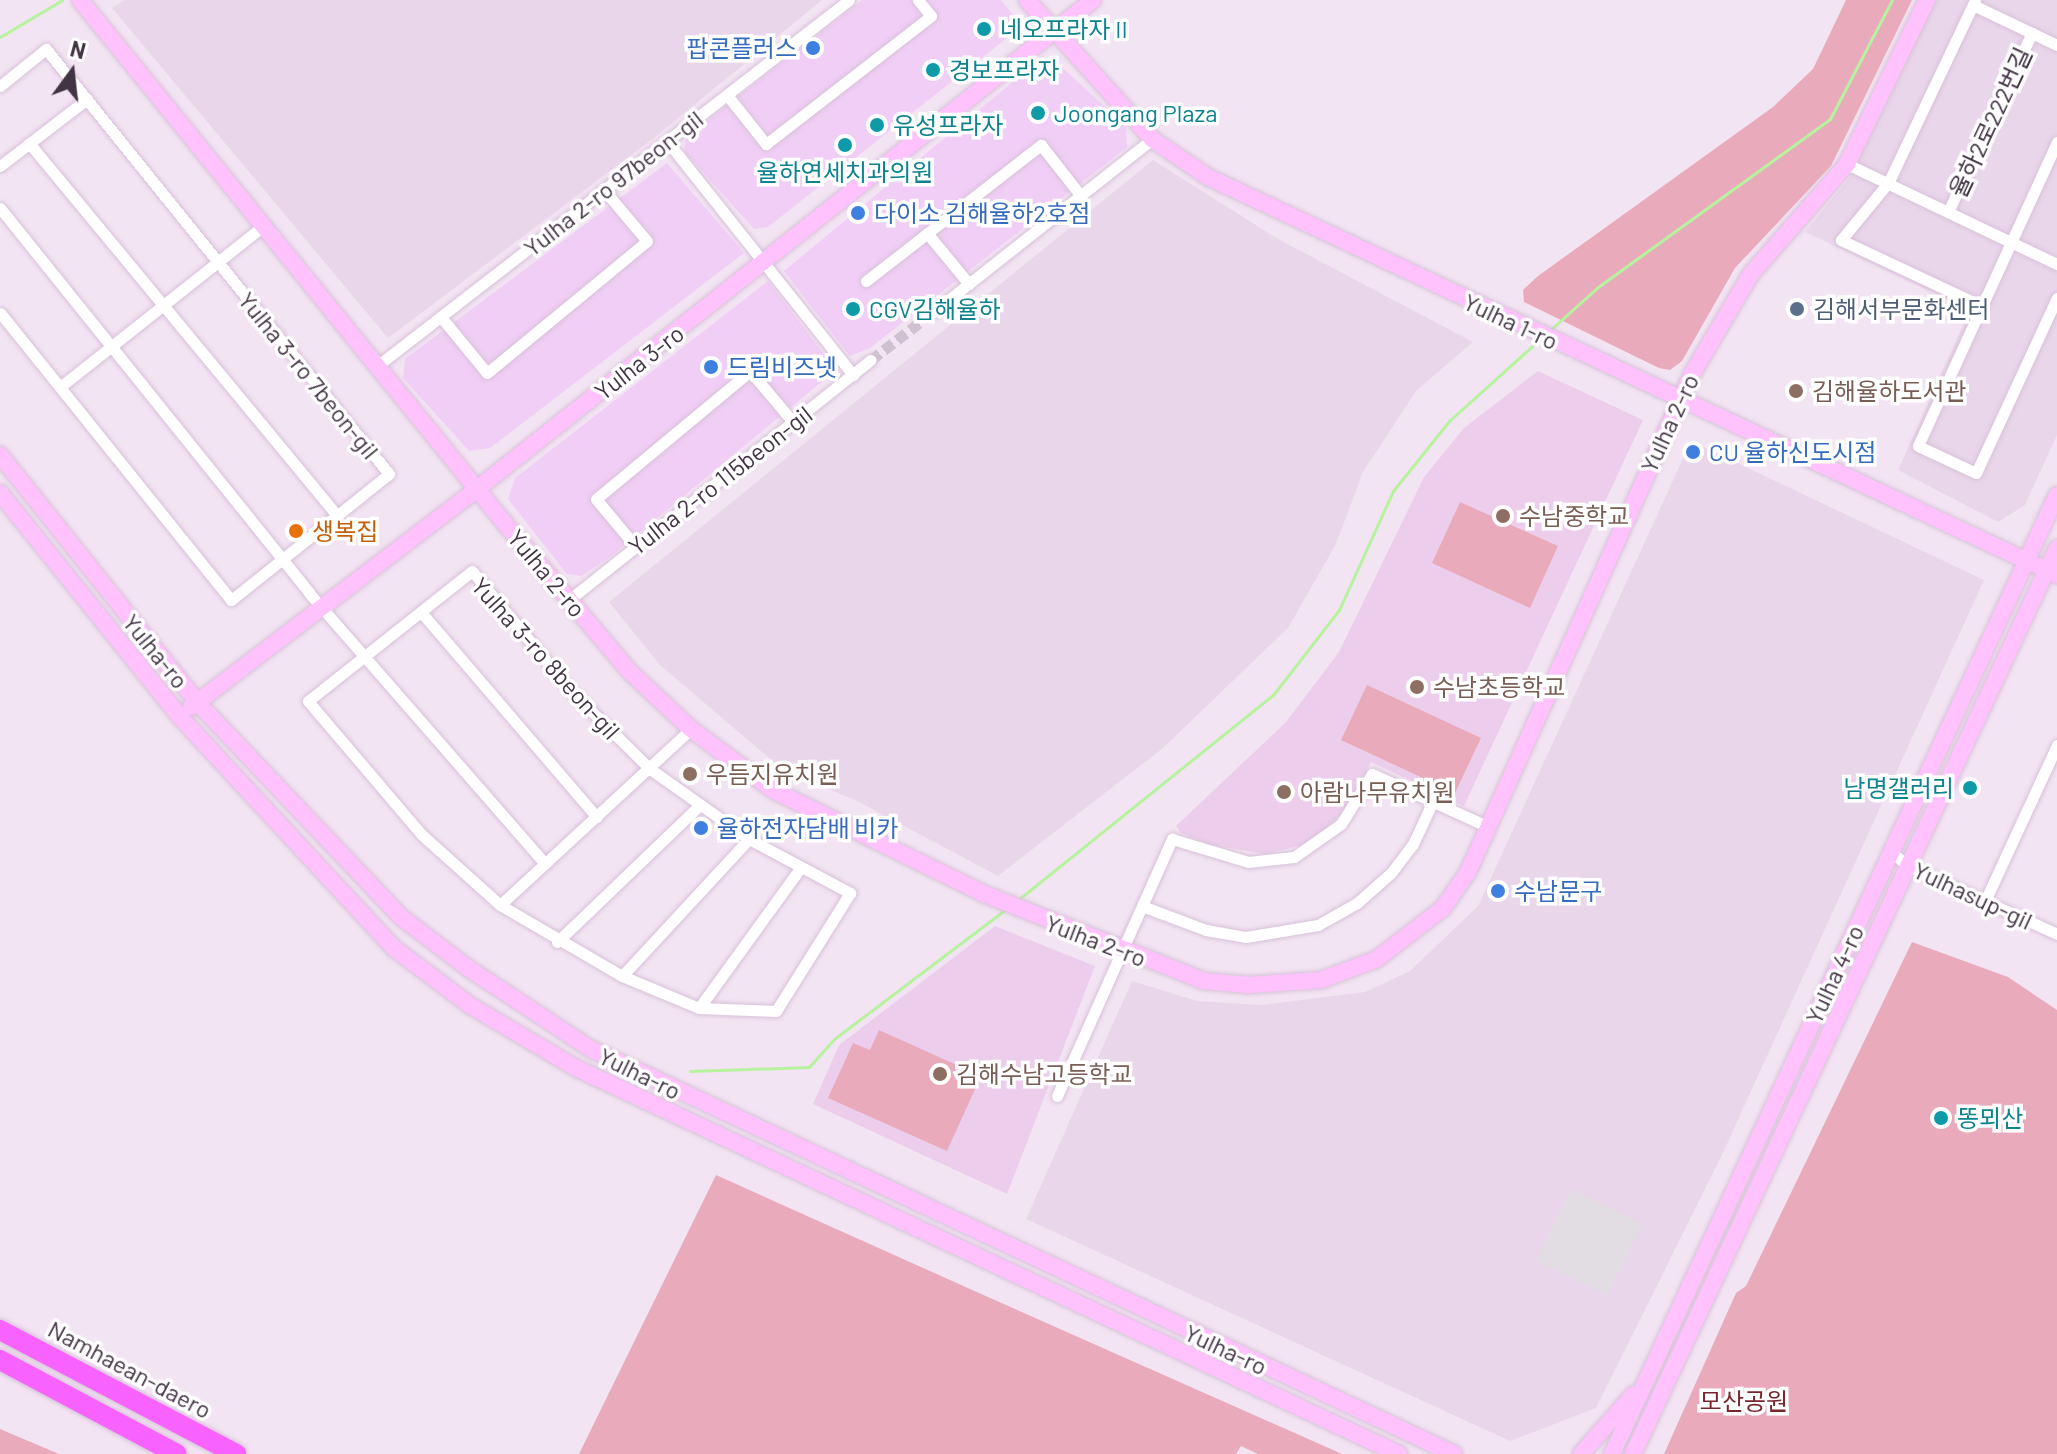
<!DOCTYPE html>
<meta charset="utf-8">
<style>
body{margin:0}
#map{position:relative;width:2057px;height:1454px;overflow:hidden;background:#f3e4f3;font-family:Barlow,"Noto Sans KR",sans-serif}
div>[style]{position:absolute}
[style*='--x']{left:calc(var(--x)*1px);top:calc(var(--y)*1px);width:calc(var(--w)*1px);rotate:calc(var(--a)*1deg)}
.residential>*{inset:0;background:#ead6eb}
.commercial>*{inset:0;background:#f1cef6}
.education>*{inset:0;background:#ecceec}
.green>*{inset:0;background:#e9abbb}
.parking>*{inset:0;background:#e2dde3}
.stream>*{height:3px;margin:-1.5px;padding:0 1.5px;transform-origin:1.5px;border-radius:1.5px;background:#b7f29e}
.street-tunnel>*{height:11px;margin-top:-5.5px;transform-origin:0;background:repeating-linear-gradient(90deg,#d0c1d0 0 11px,transparent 0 16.5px)}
.roads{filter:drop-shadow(0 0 2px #d8c1d9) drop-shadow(0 0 2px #d8c1d9)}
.street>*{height:11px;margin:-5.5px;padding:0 5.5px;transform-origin:5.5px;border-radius:5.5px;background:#fff}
.secondary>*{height:16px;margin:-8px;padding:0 8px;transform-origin:8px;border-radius:8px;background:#ffc2fc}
.highway>*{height:20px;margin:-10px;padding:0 10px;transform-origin:10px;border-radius:10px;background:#f863ff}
.dots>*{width:22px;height:22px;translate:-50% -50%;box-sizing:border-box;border:4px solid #fff;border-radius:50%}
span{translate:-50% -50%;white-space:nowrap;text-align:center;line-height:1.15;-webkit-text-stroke:7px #fff;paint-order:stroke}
.culture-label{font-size:24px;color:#0d838f}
.left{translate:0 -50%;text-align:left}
.right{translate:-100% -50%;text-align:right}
.shop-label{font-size:24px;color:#366cbe}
.street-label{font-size:24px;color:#433445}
.service-label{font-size:24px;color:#4e5e75}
.education-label{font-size:24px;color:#785e54}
.food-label{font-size:24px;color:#c56008}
.park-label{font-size:24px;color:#78262d}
.north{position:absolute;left:32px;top:32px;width:80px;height:80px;-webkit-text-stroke:6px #fff;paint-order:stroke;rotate:15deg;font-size:22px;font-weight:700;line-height:32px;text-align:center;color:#433445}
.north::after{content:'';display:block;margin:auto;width:28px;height:36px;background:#433445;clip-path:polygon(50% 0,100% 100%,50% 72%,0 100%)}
</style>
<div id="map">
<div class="residential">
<div style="clip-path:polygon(125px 0,822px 0,659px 134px,388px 338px,112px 8px)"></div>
<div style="clip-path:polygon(1934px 0,2057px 0,2057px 435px,2025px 505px,1998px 522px,1898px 470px,1970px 310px,1805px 232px,1851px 176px)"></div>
<div style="clip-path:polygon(1153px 160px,1278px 239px,1473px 342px,1416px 391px,1363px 472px,1336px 544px,1288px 628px,1163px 748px,998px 876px,859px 802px,782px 769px,660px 665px,609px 602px)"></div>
<div style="clip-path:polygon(1691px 441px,1984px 580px,1721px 1157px,1596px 1408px,1510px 1441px,1026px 1219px,1132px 981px,1197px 1001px,1262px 1005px,1365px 992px,1410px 971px,1478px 906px)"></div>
</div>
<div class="commercial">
<div style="clip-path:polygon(862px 0,1001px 0,1022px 26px,768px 227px,754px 229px,684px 151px,686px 137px)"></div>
<div style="clip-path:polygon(1053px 59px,1126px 126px,1127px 147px,870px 348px,850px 356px,784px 271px,1039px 60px)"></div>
<div style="clip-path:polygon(667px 163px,744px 253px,490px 448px,469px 451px,403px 378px,405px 359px)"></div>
<div style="clip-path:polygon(768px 281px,836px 370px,610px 557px,581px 576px,567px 574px,508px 499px,515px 478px)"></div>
</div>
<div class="education">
<div style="clip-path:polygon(1538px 371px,1643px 420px,1464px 806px,1371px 762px,1348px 807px,1313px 842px,1266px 854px,1211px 845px,1181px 833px,1176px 826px,1286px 722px,1339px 652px,1424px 477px,1464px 428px)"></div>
<div style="clip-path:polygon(995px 926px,1095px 966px,1007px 1194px,813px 1104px,839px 1045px)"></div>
</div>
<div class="green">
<div style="clip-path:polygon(1846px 0,1912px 0,1831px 166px,1735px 268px,1682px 361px,1670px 370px,1659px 368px,1524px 302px,1523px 290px,1538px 276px,1773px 107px,1813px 69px)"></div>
<div style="clip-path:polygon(1460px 502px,1558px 546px,1530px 608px,1432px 563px)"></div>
<div style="clip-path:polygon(1367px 685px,1481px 738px,1455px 793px,1341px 740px)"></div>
<div style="clip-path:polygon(1912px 942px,2008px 977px,2057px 1010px,2057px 1454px,1664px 1454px,1736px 1293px,1746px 1286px)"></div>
<div style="clip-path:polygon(879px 1030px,981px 1076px,947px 1151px,828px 1098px,853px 1043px,870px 1050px)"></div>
<div style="clip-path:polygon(716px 1175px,970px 1289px,1342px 1454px,1258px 1454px,1241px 1446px,1236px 1454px,579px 1454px)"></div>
<div style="clip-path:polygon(0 1429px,59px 1454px,0 1454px)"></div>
</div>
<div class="parking">
<div style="clip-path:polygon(1571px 1189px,1642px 1224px,1607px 1295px,1536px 1260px)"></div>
</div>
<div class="stream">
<div style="--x:0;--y:37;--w:72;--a:-30.8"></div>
<div style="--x:1548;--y:332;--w:67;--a:-42"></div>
<div style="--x:1598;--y:287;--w:286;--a:-35.9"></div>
<div style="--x:1830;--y:119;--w:134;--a:-62.5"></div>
<div style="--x:1019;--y:899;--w:326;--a:-38.8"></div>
<div style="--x:1273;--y:695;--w:108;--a:-52.2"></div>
<div style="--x:1339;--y:610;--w:131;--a:-65.6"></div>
<div style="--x:1393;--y:491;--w:90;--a:-51.3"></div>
<div style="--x:1449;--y:421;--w:122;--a:-42"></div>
<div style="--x:690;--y:1071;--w:119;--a:-1.9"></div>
<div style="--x:809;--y:1067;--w:38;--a:-48"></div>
<div style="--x:834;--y:1039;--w:216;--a:-37.1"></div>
</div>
<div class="street-tunnel">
<div style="--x:871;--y:360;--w:78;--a:-37.7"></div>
</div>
<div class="roads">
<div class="street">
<div style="--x:1975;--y:0;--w:203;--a:115.4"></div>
<div style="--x:1888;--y:183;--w:74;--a:129.5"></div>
<div style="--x:1841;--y:240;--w:156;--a:25.1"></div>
<div style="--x:1973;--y:5;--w:93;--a:25.5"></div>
<div style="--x:0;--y:86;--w:59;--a:-38.8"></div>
<div style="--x:46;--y:49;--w:546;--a:51.09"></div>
<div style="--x:389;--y:474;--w:202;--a:141.4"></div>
<div style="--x:231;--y:600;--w:368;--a:-128.8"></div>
<div style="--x:727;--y:95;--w:63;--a:51.5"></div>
<div style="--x:766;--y:144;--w:209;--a:-37.8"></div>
<div style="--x:931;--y:16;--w:21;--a:-129"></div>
<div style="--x:667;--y:141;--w:299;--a:51.5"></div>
<div style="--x:2057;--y:142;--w:334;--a:114.6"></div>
<div style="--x:1918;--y:446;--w:64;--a:25"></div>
<div style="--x:1976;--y:473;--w:193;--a:-65.2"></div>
<div style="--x:29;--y:143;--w:483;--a:50.4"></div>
<div style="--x:1847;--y:164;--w:233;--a:25.5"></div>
<div style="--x:0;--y:166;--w:110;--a:-37.6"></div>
<div style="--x:0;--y:208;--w:494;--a:51.2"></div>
<div style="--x:309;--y:593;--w:359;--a:48.9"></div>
<div style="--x:1948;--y:212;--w:198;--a:-64.9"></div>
<div style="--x:927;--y:233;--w:66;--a:50.5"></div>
<div style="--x:866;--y:281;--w:222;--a:-37.9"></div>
<div style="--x:1041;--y:145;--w:65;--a:51.9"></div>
<div style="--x:933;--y:312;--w:279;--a:-38.3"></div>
<div style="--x:441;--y:317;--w:72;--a:50.6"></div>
<div style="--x:487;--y:373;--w:207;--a:-39.5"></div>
<div style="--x:647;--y:241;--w:67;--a:-130.1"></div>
<div style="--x:377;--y:366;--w:597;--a:-37.79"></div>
<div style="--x:60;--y:387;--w:259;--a:-38.4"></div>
<div style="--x:636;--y:547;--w:62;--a:-129.8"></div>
<div style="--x:596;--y:499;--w:200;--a:-39.7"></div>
<div style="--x:750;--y:371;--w:67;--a:49.9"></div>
<div style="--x:472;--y:571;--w:157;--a:50.4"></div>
<div style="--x:572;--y:692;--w:110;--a:44.6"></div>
<div style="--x:650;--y:769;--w:121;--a:35.3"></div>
<div style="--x:749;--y:839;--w:115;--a:28.1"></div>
<div style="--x:850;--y:893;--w:139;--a:122.1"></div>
<div style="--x:776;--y:1011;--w:77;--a:-177.8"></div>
<div style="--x:699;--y:1008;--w:83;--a:-157.4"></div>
<div style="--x:622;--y:976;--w:141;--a:-149.8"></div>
<div style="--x:500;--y:905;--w:105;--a:-138.1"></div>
<div style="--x:422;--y:835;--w:176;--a:-130.4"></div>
<div style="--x:308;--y:701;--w:209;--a:-38.4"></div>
<div style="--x:570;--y:599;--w:384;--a:-38.5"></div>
<div style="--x:421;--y:612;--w:270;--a:49.4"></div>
<div style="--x:1891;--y:852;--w:22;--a:39"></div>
<div style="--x:1908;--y:866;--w:164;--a:24.5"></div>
<div style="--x:1985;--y:901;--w:172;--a:-65.2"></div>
<div style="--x:500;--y:905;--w:260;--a:-42.7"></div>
<div style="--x:1142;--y:906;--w:68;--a:20.6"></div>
<div style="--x:1206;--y:930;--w:41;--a:9.9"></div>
<div style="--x:1246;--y:937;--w:73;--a:-9.5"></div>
<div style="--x:1318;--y:925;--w:45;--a:-29.4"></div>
<div style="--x:1357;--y:903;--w:45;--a:-41.4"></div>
<div style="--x:1391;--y:873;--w:36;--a:-53"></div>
<div style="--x:1413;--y:844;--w:47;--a:-65.1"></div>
<div style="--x:557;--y:942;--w:195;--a:-43.8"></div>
<div style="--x:622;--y:976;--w:187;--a:-47.2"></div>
<div style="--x:699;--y:1008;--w:174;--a:-54.1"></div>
<div style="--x:1057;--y:1096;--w:282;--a:-65.9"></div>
<div style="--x:1172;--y:839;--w:79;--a:16.8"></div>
<div style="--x:1248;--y:862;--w:46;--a:-6.2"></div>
<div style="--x:1294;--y:857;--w:57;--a:-35.1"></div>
<div style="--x:1341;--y:824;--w:59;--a:-58.2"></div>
<div style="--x:1372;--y:774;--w:128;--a:24.4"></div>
</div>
<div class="secondary">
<div style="--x:80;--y:0;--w:670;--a:50.94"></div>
<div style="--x:502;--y:520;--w:199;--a:49.9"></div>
<div style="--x:630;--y:672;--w:83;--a:43.1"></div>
<div style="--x:691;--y:729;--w:102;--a:36.6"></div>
<div style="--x:773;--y:790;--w:233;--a:26.2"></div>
<div style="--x:982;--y:893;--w:239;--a:21.6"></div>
<div style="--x:1204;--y:981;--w:45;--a:5.1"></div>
<div style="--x:1249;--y:985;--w:72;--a:-4"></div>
<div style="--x:1321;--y:980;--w:60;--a:-20.6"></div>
<div style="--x:1377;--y:959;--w:83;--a:-37.7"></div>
<div style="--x:1443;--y:908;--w:44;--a:-55.2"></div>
<div style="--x:1468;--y:872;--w:546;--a:-65.78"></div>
<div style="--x:1692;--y:374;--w:116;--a:-59.5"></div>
<div style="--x:1751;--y:274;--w:146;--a:-48.9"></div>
<div style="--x:1847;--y:164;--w:182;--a:-64"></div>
<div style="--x:1027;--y:0;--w:187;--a:48"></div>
<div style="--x:1152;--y:139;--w:68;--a:34.2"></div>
<div style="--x:1208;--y:177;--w:938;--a:25.12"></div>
<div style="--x:0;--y:455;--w:316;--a:51.4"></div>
<div style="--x:197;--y:702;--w:296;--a:46.5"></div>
<div style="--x:401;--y:917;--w:84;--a:37.3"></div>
<div style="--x:468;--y:968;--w:147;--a:33.4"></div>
<div style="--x:591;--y:1049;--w:953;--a:25.14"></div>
<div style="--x:0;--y:493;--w:286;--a:51.2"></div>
<div style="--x:179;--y:716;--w:318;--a:47.2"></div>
<div style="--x:395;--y:949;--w:95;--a:36.9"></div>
<div style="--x:471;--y:1006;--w:122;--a:30.6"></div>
<div style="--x:576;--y:1068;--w:909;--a:25.13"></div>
<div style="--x:191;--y:707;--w:360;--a:-37.3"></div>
<div style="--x:477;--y:489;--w:786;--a:-38.44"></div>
<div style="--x:1581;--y:1454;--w:79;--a:-48.6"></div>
<div style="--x:1612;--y:1454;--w:1057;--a:-65.11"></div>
<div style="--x:1633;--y:1454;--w:1000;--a:-64.92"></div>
</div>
<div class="highway">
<div style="--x:0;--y:1330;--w:267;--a:27.7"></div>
<div style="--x:0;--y:1360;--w:200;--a:28"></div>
</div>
</div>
<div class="dots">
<div style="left:984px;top:29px;background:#0f9aa8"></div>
<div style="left:813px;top:48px;background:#3f7fe0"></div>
<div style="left:933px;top:70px;background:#0f9aa8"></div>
<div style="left:1038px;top:113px;background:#0f9aa8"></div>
<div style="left:877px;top:125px;background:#0f9aa8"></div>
<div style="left:845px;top:145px;background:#0f9aa8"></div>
<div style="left:858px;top:213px;background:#3f7fe0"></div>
<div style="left:853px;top:309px;background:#0f9aa8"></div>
<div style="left:1797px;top:309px;background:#5c6f8a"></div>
<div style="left:711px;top:367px;background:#3f7fe0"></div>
<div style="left:1796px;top:391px;background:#8d6e63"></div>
<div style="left:1693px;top:452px;background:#3f7fe0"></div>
<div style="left:1503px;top:516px;background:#8d6e63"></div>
<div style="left:296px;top:531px;background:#e8710a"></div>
<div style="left:1417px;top:687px;background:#8d6e63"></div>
<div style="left:690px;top:774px;background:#8d6e63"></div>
<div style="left:1970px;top:788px;background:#0f9aa8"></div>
<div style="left:1284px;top:792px;background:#8d6e63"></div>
<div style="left:701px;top:828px;background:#3f7fe0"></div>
<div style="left:1498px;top:891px;background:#3f7fe0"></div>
<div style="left:940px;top:1074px;background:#8d6e63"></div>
<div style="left:1941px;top:1118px;background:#0f9aa8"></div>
</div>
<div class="culture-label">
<span class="left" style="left:1000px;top:29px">네오프라자 II</span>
<span class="left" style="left:949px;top:70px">경보프라자</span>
<span class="left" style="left:1054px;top:113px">Joongang Plaza</span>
<span class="left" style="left:893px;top:125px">유성프라자</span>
<span style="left:845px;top:172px">율하연세치과의원</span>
<span class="left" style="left:869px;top:309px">CGV김해율하</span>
<span class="right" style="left:1954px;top:788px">남명갤러리</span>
<span class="left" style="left:1957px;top:1118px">똥뫼산</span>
</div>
<div class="shop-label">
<span class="right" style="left:797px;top:48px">팝콘플러스</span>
<span class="left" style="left:874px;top:213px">다이소 김해율하2호점</span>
<span class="left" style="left:727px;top:367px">드림비즈넷</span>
<span class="left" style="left:1709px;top:452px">CU 율하신도시점</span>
<span class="left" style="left:717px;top:828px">율하전자담배 비카</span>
<span class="left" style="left:1514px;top:891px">수남문구</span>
</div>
<div class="street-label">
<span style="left:1990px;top:122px;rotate:-65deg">율하2로222번길</span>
<span style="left:613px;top:183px;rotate:-38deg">Yulha 2-ro 97beon-gil</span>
<span style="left:1511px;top:321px;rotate:25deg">Yulha 1-ro</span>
<span style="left:639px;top:362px;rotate:-38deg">Yulha 3-ro</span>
<span style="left:309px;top:375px;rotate:51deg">Yulha 3-ro 7beon-gil</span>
<span style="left:1669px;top:423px;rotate:-65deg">Yulha 2-ro</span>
<span style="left:720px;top:480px;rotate:-38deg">Yulha 2-ro 115beon-gil</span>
<span style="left:547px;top:573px;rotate:50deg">Yulha 2-ro</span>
<span style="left:156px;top:651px;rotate:51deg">Yulha-ro</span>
<span style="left:546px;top:658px;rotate:48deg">Yulha 3-ro 8beon-gil</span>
<span style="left:1973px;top:895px;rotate:25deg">Yulhasup-gil</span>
<span style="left:1096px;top:940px;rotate:21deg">Yulha 2-ro</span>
<span style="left:1834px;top:974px;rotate:-65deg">Yulha 4-ro</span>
<span style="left:640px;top:1073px;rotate:26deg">Yulha-ro</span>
<span style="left:1226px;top:1349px;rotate:25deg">Yulha-ro</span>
<span style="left:130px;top:1369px;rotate:28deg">Namhaean-daero</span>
</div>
<div class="service-label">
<span class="left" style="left:1813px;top:309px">김해서부문화센터</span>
</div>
<div class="education-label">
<span class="left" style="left:1812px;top:391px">김해율하도서관</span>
<span class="left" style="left:1519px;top:516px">수남중학교</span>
<span class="left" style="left:1433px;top:687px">수남초등학교</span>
<span class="left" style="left:706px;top:774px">우듬지유치원</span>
<span class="left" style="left:1300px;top:792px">아람나무유치원</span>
<span class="left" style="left:956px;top:1074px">김해수남고등학교</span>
</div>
<div class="food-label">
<span class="left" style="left:312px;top:531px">생복집</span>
</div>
<div class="park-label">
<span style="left:1744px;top:1401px">모산공원</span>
</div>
<div class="north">N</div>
</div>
